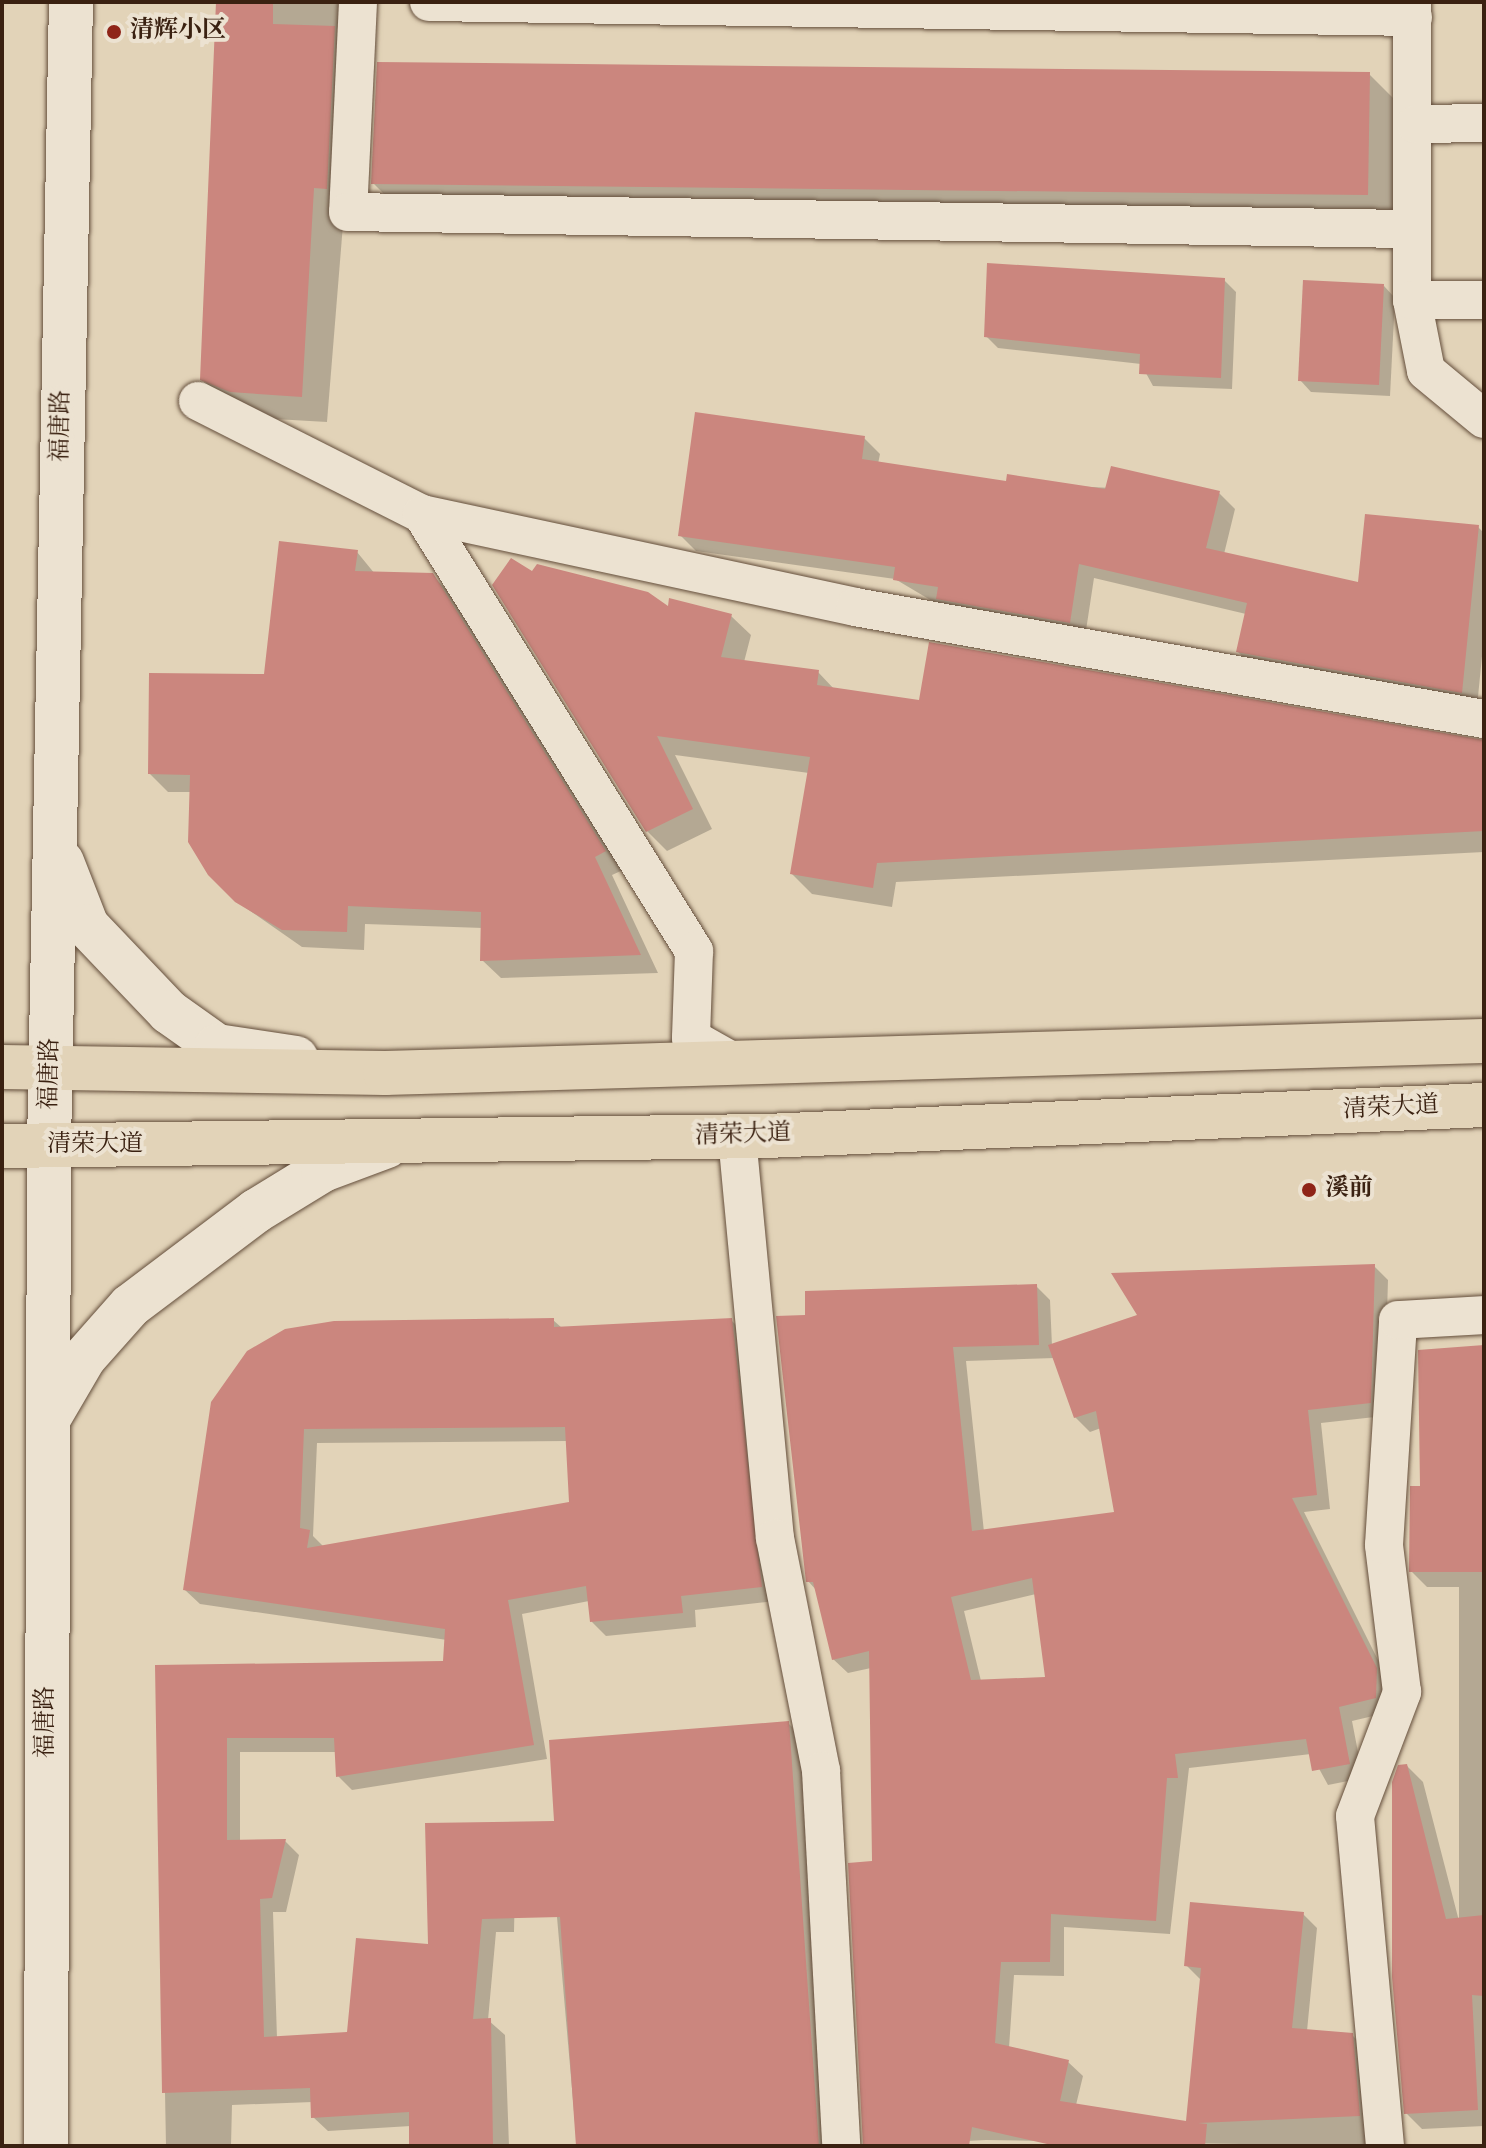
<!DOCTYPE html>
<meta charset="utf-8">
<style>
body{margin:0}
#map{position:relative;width:1486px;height:2148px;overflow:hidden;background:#e2d3b8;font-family:"Old Standard TT","Noto Serif SC",serif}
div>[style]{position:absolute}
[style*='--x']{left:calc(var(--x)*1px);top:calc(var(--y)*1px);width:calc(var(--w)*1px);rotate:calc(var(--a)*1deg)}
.shadow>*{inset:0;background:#0003}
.building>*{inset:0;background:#cb867e}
.roads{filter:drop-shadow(0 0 2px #644e3b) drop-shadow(0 0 2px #644e3b)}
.street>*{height:38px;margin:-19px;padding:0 19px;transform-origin:19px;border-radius:19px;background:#ece2d1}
.secondary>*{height:44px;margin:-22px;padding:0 22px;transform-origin:22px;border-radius:22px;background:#ece2d1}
.primary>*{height:44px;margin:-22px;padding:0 22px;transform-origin:22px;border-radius:22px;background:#e2d3b8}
.dots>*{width:22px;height:22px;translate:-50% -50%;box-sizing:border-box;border:4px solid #ece2d1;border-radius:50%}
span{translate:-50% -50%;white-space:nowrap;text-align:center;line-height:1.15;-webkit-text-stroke:8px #ece2d1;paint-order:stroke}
.poi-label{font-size:24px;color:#3a2111;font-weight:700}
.left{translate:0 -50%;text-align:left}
.street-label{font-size:24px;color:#3a2111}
.frame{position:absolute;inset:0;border:4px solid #3a2111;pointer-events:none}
</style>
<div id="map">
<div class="shadow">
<div style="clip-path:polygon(217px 2px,361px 2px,327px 422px,257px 418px,229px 405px,202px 379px)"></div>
<div style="clip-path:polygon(1369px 74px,1399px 104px,1397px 225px,404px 214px,373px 183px)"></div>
<div style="clip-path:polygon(989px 265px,1224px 280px,1236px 292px,1232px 389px,1153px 386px,1141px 364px,998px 348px,986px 336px)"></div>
<div style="clip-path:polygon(1384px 286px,1395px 298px,1390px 396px,1311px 392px,1300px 380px)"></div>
<div style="clip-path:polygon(864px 438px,880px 454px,878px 464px,1008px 483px,1219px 493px,1235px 509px,1224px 554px,1360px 585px,1478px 527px,1484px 533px,1484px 636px,1477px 707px,1253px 667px,1238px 652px,1246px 614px,1094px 578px,1085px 637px,954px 614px,895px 579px,696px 551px,680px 535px)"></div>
<div style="clip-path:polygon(357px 552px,375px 574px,432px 575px,451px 594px,623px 870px,612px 875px,658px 973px,501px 978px,482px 960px,483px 928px,365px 924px,364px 950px,302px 947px,236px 901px,191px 792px,168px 792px,150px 774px,265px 676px)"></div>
<div style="clip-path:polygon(532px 574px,670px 610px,731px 616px,751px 635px,744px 662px,818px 672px,835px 690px,921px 702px,1484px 741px,1484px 852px,896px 882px,892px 907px,812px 894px,792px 874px,809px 773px,675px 755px,712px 829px,667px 851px,647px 831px)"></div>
<div style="clip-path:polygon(evenodd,1374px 1266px,1388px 1280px,1384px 1416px,1321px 1423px,1330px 1509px,1304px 1512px,1390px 1684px,1390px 1712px,1352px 1721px,1363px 1778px,1328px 1785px,1311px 1754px,1189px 1768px,1170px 1934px,1064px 1927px,1064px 1976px,1014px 1975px,1009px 2048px,1068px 2062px,1083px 2076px,1076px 2105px,1188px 2123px,1202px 1981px,1187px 1966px,1303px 1914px,1317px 1928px,1307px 2031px,1352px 2035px,1366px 2049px,1374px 2146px,986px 2140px,865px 2146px,874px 1863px,871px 1668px,848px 1673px,833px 1659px,817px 1591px,808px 1581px,807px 1316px,1036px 1286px,1050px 1300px,1052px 1346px,1374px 1266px,1055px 1358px,1075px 1417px,1090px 1432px,1101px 1428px,1116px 1513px,984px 1532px,966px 1361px,1055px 1358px,1374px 1266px,1036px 1594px,1048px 1679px,981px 1681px,964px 1611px,1036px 1594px)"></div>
<div style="clip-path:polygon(evenodd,553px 1320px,562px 1328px,731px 1320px,746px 1335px,776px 1601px,695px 1610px,696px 1627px,606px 1636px,592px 1622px,589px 1601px,522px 1614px,547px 1759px,352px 1790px,338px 1776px,336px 1752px,240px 1752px,240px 1842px,285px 1841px,299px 1855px,286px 1912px,273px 1912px,277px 2038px,349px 2034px,556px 1822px,788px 1723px,802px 1737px,831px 2146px,577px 2146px,554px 1883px,515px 1884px,514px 1932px,496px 1932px,488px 2020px,505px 2035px,509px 2146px,411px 2146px,411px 2126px,328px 2131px,313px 2117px,313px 2102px,232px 2105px,231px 2146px,166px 2146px,157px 1667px,445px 1663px,447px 1640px,200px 1604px,185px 1590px,213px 1403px,553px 1320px,568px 1441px,571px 1504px,324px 1547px,313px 1536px,317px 1443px,568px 1441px)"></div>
<div style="clip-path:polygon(1484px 1347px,1484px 2126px,1422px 2129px,1406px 2113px,1407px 1766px,1423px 1782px,1459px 1921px,1459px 1587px,1427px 1587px,1411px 1571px,1412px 1488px,1422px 1488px)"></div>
</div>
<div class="building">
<div style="clip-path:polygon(216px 2px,273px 2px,273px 24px,335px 26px,327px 189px,314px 188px,302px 397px,230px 392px,200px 380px)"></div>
<div style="clip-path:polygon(377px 62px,1370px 72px,1368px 195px,371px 184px)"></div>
<div style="clip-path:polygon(987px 263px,1225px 278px,1221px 378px,1139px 374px,1140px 354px,984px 337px)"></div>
<div style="clip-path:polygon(1303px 280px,1384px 284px,1379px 385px,1298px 381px)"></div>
<div style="clip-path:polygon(695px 412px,865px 436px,862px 459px,1006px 481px,1007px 474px,1105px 489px,1111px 466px,1220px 491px,1206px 548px,1358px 582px,1365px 514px,1479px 525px,1462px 693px,1236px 652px,1247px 603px,1079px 564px,1070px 623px,936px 599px,938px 587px,893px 580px,895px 567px,678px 536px)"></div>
<div style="clip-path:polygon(279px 541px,358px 550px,355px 571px,433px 573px,606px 851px,595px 857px,641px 955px,480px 961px,481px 912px,348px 906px,347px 932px,282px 930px,235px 902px,208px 875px,188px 842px,190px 775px,148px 774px,149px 673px,264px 674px)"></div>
<div style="clip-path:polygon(511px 558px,532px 571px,537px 564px,648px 592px,668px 606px,669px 598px,732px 614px,721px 657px,819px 670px,817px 685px,919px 700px,929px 642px,1484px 740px,1484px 831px,877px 863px,873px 888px,790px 874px,810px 757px,657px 736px,693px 809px,646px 832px,492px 585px)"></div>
<div style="clip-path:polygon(evenodd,1375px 1264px,1371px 1403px,1308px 1410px,1317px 1495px,1292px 1498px,1377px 1668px,1376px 1698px,1339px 1707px,1350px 1764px,1312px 1771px,1306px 1739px,1175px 1754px,1178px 1778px,1167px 1778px,1156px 1921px,1051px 1914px,1050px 1962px,1001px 1962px,995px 2043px,1069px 2060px,1060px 2101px,1186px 2121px,1201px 1968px,1184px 1966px,1190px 1902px,1304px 1912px,1292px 2028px,1353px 2033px,1360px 2116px,1198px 2123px,1207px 2124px,1205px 2146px,1056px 2146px,972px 2127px,969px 2146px,863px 2146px,848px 1863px,872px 1861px,869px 1651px,832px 1660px,813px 1582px,806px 1582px,776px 1316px,805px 1315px,805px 1291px,1037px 1284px,1039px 1345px,953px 1347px,972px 1531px,1114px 1512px,1096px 1411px,1074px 1418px,1048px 1345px,1137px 1315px,1111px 1273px,1375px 1264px,1032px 1578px,1045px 1677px,971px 1680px,951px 1597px,1032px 1578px)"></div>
<div style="clip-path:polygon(evenodd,554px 1318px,554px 1327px,732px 1318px,762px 1587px,681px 1596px,683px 1613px,590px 1622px,586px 1586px,508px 1600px,534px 1745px,336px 1777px,334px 1738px,227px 1738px,227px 1840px,286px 1839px,272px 1898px,260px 1899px,264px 2037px,347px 2032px,356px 1938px,428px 1944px,425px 1823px,554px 1821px,549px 1740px,789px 1721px,819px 2146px,576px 2146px,560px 1917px,482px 1919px,473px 2019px,491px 2018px,493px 2146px,409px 2146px,409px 2112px,311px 2118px,310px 2088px,162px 2093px,155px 1665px,443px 1661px,445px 1629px,183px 1590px,211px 1402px,247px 1351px,285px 1329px,334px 1321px,554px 1318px,565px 1427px,569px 1502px,307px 1548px,310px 1530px,300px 1528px,304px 1429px,565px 1427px)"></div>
<div style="clip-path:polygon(1484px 1345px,1484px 1572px,1409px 1572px,1410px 1486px,1420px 1486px,1418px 1350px)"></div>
<div style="clip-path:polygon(1407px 1764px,1446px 1919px,1484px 1915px,1484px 1996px,1472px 1995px,1478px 2110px,1404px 2114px,1392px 1977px,1392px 1782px,1398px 1765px)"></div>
</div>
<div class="roads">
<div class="street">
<div style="--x:358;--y:2;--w:210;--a:92.7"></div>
<div style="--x:348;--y:212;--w:1062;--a:0.92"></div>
<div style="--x:429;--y:2;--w:984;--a:0.87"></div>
<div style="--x:1412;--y:2;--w:298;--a:90"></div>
<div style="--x:1412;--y:300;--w:72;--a:78.8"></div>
<div style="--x:1426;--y:371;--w:75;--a:39.6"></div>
<div style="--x:1416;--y:124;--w:68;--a:-0.8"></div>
<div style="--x:1412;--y:300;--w:72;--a:0"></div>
<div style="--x:198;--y:401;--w:251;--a:26.8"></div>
<div style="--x:422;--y:514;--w:443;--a:12.1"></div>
<div style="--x:855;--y:607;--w:639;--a:10.1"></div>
<div style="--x:422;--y:514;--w:515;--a:58.1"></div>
<div style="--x:694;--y:951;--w:87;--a:92"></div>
<div style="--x:691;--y:1038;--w:53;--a:29.5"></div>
<div style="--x:737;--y:1137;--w:403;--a:84.6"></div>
<div style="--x:775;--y:1538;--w:237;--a:78.8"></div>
<div style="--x:821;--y:1771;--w:376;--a:86.9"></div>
<div style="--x:1385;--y:2146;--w:331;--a:-95.2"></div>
<div style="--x:1355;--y:1816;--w:133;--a:-69.2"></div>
<div style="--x:1402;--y:1692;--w:148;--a:-97"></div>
<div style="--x:1384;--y:1545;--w:225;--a:-86.4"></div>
<div style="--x:1398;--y:1320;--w:86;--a:-3.3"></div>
</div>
<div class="secondary">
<div style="--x:62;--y:862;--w:69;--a:68.7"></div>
<div style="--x:87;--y:926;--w:119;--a:46.4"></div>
<div style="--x:169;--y:1012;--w:59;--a:35.3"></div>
<div style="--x:217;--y:1046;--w:80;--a:8.6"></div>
<div style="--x:50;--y:1416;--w:67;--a:-59.6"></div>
<div style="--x:84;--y:1358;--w:69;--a:-48.5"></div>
<div style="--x:130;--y:1306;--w:158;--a:-37"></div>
<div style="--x:256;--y:1211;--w:79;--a:-31.5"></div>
<div style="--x:323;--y:1170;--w:68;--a:-20.6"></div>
<div style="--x:46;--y:2146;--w:1000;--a:-89.83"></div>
<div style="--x:49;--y:1146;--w:1144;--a:-88.9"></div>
</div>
<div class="primary">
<div style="--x:2;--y:1067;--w:383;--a:0.9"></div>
<div style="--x:385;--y:1073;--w:1099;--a:-1.67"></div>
<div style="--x:2;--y:1146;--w:764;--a:-0.75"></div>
<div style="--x:766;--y:1136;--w:719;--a:-2.47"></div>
</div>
</div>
<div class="dots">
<div style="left:114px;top:32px;background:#8f2418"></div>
<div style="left:1309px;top:1190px;background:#8f2418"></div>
</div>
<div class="poi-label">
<span class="left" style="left:130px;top:32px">清辉小区</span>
<span class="left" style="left:1325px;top:1190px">溪前</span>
</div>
<div class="street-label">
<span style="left:62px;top:426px;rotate:-89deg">福唐路</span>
<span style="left:51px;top:1074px;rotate:-89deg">福唐路</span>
<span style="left:1391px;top:1109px;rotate:-3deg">清荣大道</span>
<span style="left:743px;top:1136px;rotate:-2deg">清荣大道</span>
<span style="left:95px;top:1146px">清荣大道</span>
<span style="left:47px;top:1722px;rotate:-90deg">福唐路</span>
</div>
<div class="frame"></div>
</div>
